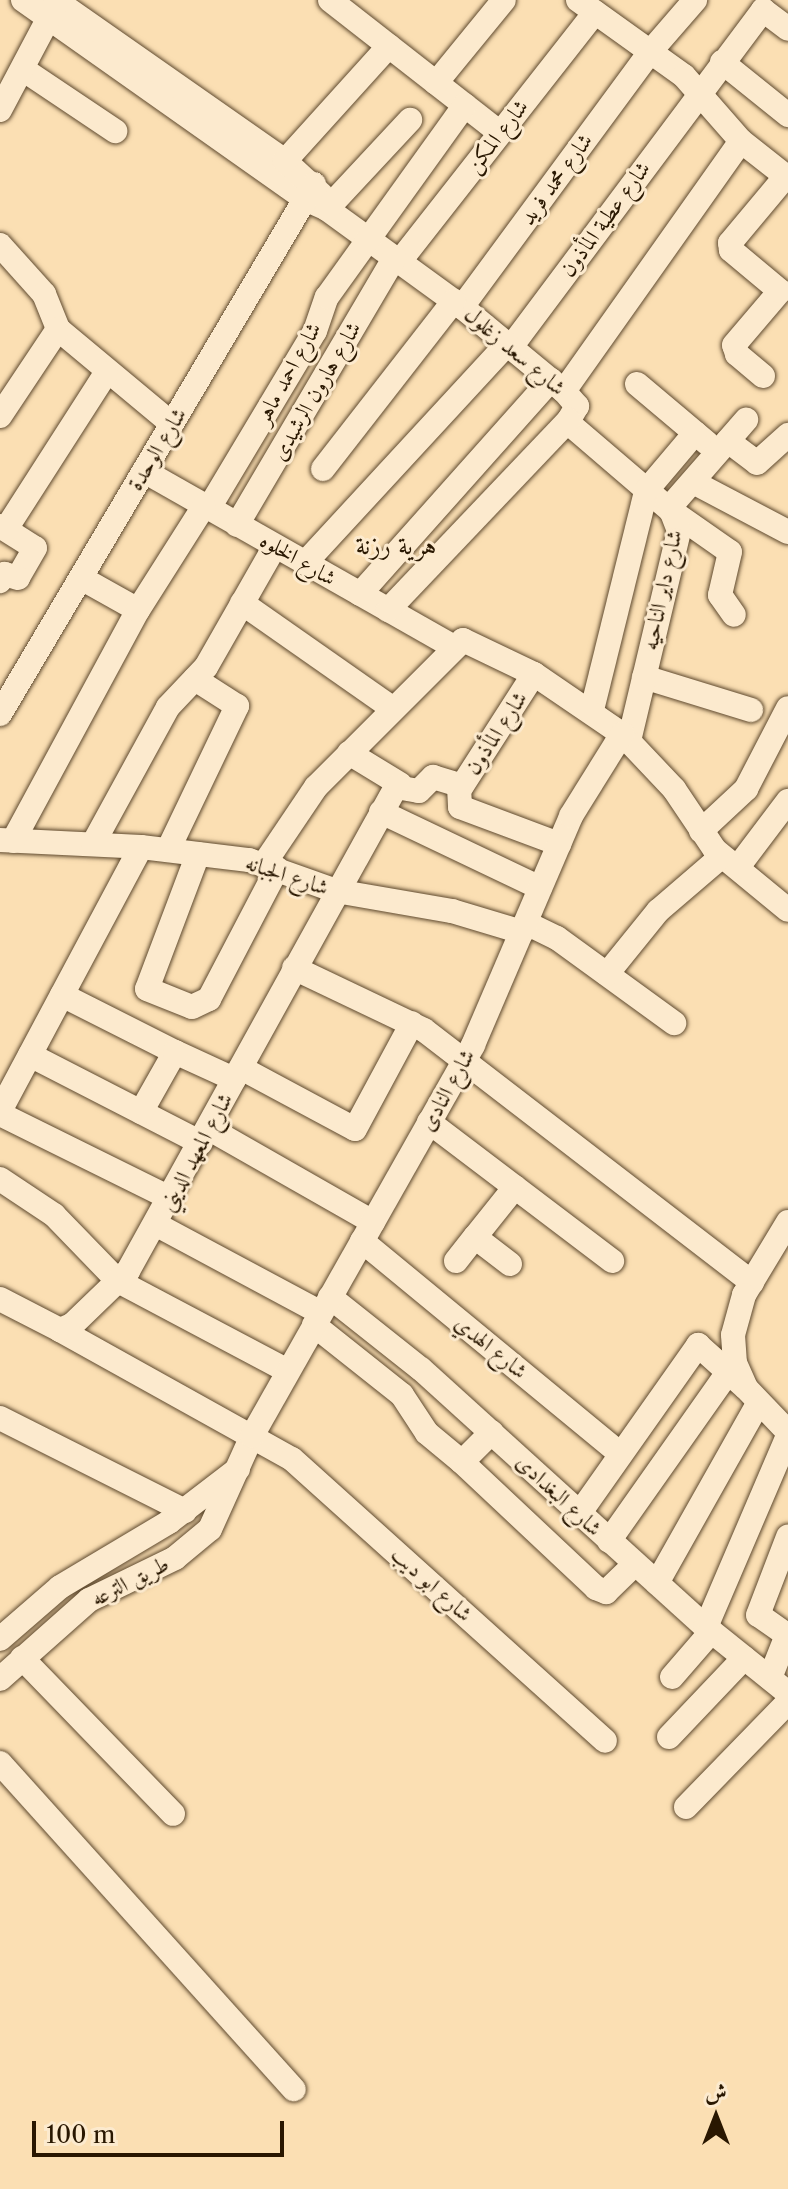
<!DOCTYPE html>
<meta charset="utf-8">
<style>
body{margin:0}
#map{position:relative;width:788px;height:2189px;overflow:hidden;background:#fbdfb3;font-family:"Libre Caslon Text",Amiri,serif}
div>[style]{position:absolute}
[style*='--x']{left:calc(var(--x)*1px);top:calc(var(--y)*1px);width:calc(var(--w)*1px);rotate:calc(var(--a)*1deg)}
.roads{filter:drop-shadow(0 0 2px #5e492e) drop-shadow(0 0 2px #5e492e)}
.minor>*{height:24px;margin:-12px;padding:0 12px;transform-origin:12px;border-radius:12px;background:#fceace}
span{translate:-50% -50%;white-space:nowrap;text-align:center;line-height:1.15;-webkit-text-stroke:6px #fceace;paint-order:stroke}
.street-label{font-size:22px;color:#291701}
.quarter-label{font-size:26px;color:#291701}
.north{position:absolute;left:676px;top:2077px;width:80px;height:80px;-webkit-text-stroke:6px #fceace;paint-order:stroke;rotate:0deg;font-size:22px;font-weight:700;line-height:32px;text-align:center;color:#291701}
.north::after{content:'';display:block;margin:auto;width:28px;height:36px;background:#291701;clip-path:polygon(50% 0,100% 100%,50% 72%,0 100%)}
.scale{position:absolute;left:32px;top:2121px;width:252px;height:36px;box-sizing:border-box;border:4px solid #291701;border-top:0;padding-left:10px;font-size:24px;line-height:28px;white-space:nowrap;color:#291701;-webkit-text-stroke:6px #fceace;paint-order:stroke}
</style>
<div id="map">
<div class="roads">
<div class="minor">
<div style="--x:23;--y:0;--w:345;--a:35.2"></div>
<div style="--x:305;--y:199;--w:24;--a:24"></div>
<div style="--x:327;--y:209;--w:167;--a:36"></div>
<div style="--x:462;--y:307;--w:132;--a:39.5"></div>
<div style="--x:564;--y:391;--w:20;--a:49"></div>
<div style="--x:577;--y:406;--w:16;--a:120"></div>
<div style="--x:569;--y:420;--w:7;--a:63"></div>
<div style="--x:572;--y:426;--w:129;--a:40.6"></div>
<div style="--x:670;--y:510;--w:73;--a:35"></div>
<div style="--x:730;--y:552;--w:44;--a:103.1"></div>
<div style="--x:720;--y:595;--w:24;--a:55"></div>
<div style="--x:55;--y:0;--w:281;--a:35"></div>
<div style="--x:285;--y:161;--w:50;--a:42.6"></div>
<div style="--x:330;--y:0;--w:216;--a:38"></div>
<div style="--x:578;--y:0;--w:130;--a:35.6"></div>
<div style="--x:684;--y:76;--w:86;--a:48.8"></div>
<div style="--x:741;--y:141;--w:60;--a:38.2"></div>
<div style="--x:722;--y:62;--w:85;--a:38.8"></div>
<div style="--x:24;--y:70;--w:110;--a:33.8"></div>
<div style="--x:436;--y:83;--w:107;--a:-50.7"></div>
<div style="--x:0;--y:110;--w:118;--a:-62.1"></div>
<div style="--x:285;--y:161;--w:155;--a:-47.9"></div>
<div style="--x:327;--y:209;--w:122;--a:-47"></div>
<div style="--x:0;--y:245;--w:66;--a:48.1"></div>
<div style="--x:44;--y:294;--w:38;--a:68"></div>
<div style="--x:58;--y:329;--w:148;--a:39.8"></div>
<div style="--x:400;--y:261;--w:316;--a:-51.9"></div>
<div style="--x:462;--y:307;--w:317;--a:-53.6"></div>
<div style="--x:650;--y:52;--w:69;--a:-49.1"></div>
<div style="--x:511;--y:347;--w:421;--a:-53.2"></div>
<div style="--x:763;--y:10;--w:31;--a:37"></div>
<div style="--x:763;--y:376;--w:34;--a:-140"></div>
<div style="--x:737;--y:354;--w:9;--a:-108"></div>
<div style="--x:734;--y:345;--w:71;--a:-49.6"></div>
<div style="--x:780;--y:291;--w:64;--a:-140.1"></div>
<div style="--x:731;--y:250;--w:7;--a:-98"></div>
<div style="--x:730;--y:243;--w:87;--a:-50.1"></div>
<div style="--x:637;--y:384;--w:92;--a:40.1"></div>
<div style="--x:564;--y:391;--w:306;--a:-54.7"></div>
<div style="--x:0;--y:416;--w:105;--a:-56.3"></div>
<div style="--x:728;--y:441;--w:36;--a:37"></div>
<div style="--x:757;--y:463;--w:42;--a:-42.1"></div>
<div style="--x:323;--y:469;--w:213;--a:-52.1"></div>
<div style="--x:144;--y:471;--w:354;--a:29.6"></div>
<div style="--x:693;--y:482;--w:107;--a:27.8"></div>
<div style="--x:209;--y:508;--w:206;--a:-59.1"></div>
<div style="--x:315;--y:331;--w:36;--a:-71"></div>
<div style="--x:327;--y:297;--w:236;--a:-54.3"></div>
<div style="--x:237;--y:525;--w:310;--a:-59.5"></div>
<div style="--x:0;--y:526;--w:41;--a:32.2"></div>
<div style="--x:35;--y:548;--w:34;--a:120"></div>
<div style="--x:18;--y:578;--w:14;--a:-163"></div>
<div style="--x:5;--y:574;--w:9;--a:126"></div>
<div style="--x:6;--y:529;--w:185;--a:-57.3"></div>
<div style="--x:305;--y:563;--w:298;--a:-47.3"></div>
<div style="--x:81;--y:578;--w:65;--a:29.3"></div>
<div style="--x:360;--y:594;--w:287;--a:-48.3"></div>
<div style="--x:242;--y:603;--w:183;--a:35"></div>
<div style="--x:388;--y:610;--w:262;--a:-46.4"></div>
<div style="--x:644;--y:677;--w:112;--a:17.1"></div>
<div style="--x:592;--y:710;--w:226;--a:-76.1"></div>
<div style="--x:646;--y:491;--w:76;--a:-49.8"></div>
<div style="--x:0;--y:714;--w:616;--a:-59.36"></div>
<div style="--x:629;--y:741;--w:216;--a:-76.6"></div>
<div style="--x:679;--y:531;--w:26;--a:-111"></div>
<div style="--x:670;--y:507;--w:116;--a:-48.9"></div>
<div style="--x:349;--y:753;--w:60;--a:31.3"></div>
<div style="--x:459;--y:787;--w:20;--a:87"></div>
<div style="--x:460;--y:807;--w:106;--a:20.5"></div>
<div style="--x:381;--y:812;--w:176;--a:25.5"></div>
<div style="--x:701;--y:831;--w:62;--a:-43"></div>
<div style="--x:746;--y:789;--w:91;--a:-62.6"></div>
<div style="--x:0;--y:840;--w:141;--a:2.8"></div>
<div style="--x:141;--y:847;--w:109;--a:6.9"></div>
<div style="--x:249;--y:860;--w:92;--a:19.6"></div>
<div style="--x:336;--y:891;--w:118;--a:9.8"></div>
<div style="--x:452;--y:911;--w:73;--a:16.7"></div>
<div style="--x:13;--y:841;--w:263;--a:-61.6"></div>
<div style="--x:138;--y:610;--w:123;--a:-57.6"></div>
<div style="--x:93;--y:844;--w:156;--a:-61.3"></div>
<div style="--x:168;--y:707;--w:55;--a:-46.5"></div>
<div style="--x:206;--y:667;--w:139;--a:-60.3"></div>
<div style="--x:168;--y:850;--w:160;--a:-64.4"></div>
<div style="--x:237;--y:706;--w:50;--a:-147.3"></div>
<div style="--x:198;--y:854;--w:144;--a:110.7"></div>
<div style="--x:147;--y:989;--w:48;--a:21.8"></div>
<div style="--x:192;--y:1007;--w:19;--a:-25"></div>
<div style="--x:209;--y:999;--w:147;--a:-62.4"></div>
<div style="--x:264;--y:864;--w:93;--a:-56"></div>
<div style="--x:316;--y:787;--w:208;--a:-45"></div>
<div style="--x:463;--y:640;--w:79;--a:25.6"></div>
<div style="--x:534;--y:674;--w:107;--a:34.3"></div>
<div style="--x:622;--y:734;--w:76;--a:46.6"></div>
<div style="--x:674;--y:789;--w:73;--a:56.1"></div>
<div style="--x:715;--y:850;--w:94;--a:39.4"></div>
<div style="--x:738;--y:867;--w:83;--a:-52.9"></div>
<div style="--x:526;--y:923;--w:34;--a:26"></div>
<div style="--x:557;--y:938;--w:145;--a:36"></div>
<div style="--x:294;--y:968;--w:144;--a:25.5"></div>
<div style="--x:424;--y:1030;--w:414;--a:37.6"></div>
<div style="--x:607;--y:974;--w:81;--a:-51"></div>
<div style="--x:658;--y:911;--w:83;--a:-40.6"></div>
<div style="--x:62;--y:995;--w:127;--a:26.8"></div>
<div style="--x:30;--y:1055;--w:192;--a:27.2"></div>
<div style="--x:241;--y:1068;--w:129;--a:28.2"></div>
<div style="--x:355;--y:1129;--w:120;--a:-61.7"></div>
<div style="--x:0;--y:1111;--w:299;--a:-61.9"></div>
<div style="--x:141;--y:1112;--w:69;--a:-60.5"></div>
<div style="--x:175;--y:1052;--w:65;--a:24.6"></div>
<div style="--x:0;--y:1114;--w:190;--a:26.3"></div>
<div style="--x:429;--y:1122;--w:230;--a:37.2"></div>
<div style="--x:208;--y:1128;--w:190;--a:29.7"></div>
<div style="--x:0;--y:1179;--w:65;--a:33.7"></div>
<div style="--x:54;--y:1215;--w:92;--a:45.9"></div>
<div style="--x:118;--y:1281;--w:192;--a:27.9"></div>
<div style="--x:788;--y:1222;--w:85;--a:121.1"></div>
<div style="--x:744;--y:1295;--w:41;--a:105.4"></div>
<div style="--x:733;--y:1335;--w:28;--a:86"></div>
<div style="--x:735;--y:1363;--w:27;--a:66"></div>
<div style="--x:746;--y:1388;--w:61;--a:46.3"></div>
<div style="--x:157;--y:1225;--w:186;--a:28.2"></div>
<div style="--x:362;--y:1241;--w:335;--a:39.5"></div>
<div style="--x:456;--y:1261;--w:31;--a:-52"></div>
<div style="--x:510;--y:1264;--w:44;--a:-142.4"></div>
<div style="--x:475;--y:1237;--w:64;--a:-51.3"></div>
<div style="--x:330;--y:1297;--w:116;--a:38.4"></div>
<div style="--x:421;--y:1369;--w:384;--a:42.2"></div>
<div style="--x:706;--y:1627;--w:105;--a:38.8"></div>
<div style="--x:0;--y:1299;--w:68;--a:27.3"></div>
<div style="--x:60;--y:1330;--w:13;--a:-23"></div>
<div style="--x:72;--y:1325;--w:78;--a:-44"></div>
<div style="--x:128;--y:1271;--w:553;--a:-61.03"></div>
<div style="--x:396;--y:787;--w:23;--a:10"></div>
<div style="--x:419;--y:791;--w:20;--a:-45"></div>
<div style="--x:433;--y:777;--w:30;--a:17"></div>
<div style="--x:462;--y:786;--w:133;--a:-57.3"></div>
<div style="--x:314;--y:1325;--w:112;--a:38.5"></div>
<div style="--x:402;--y:1395;--w:45;--a:56.7"></div>
<div style="--x:427;--y:1433;--w:45;--a:39.6"></div>
<div style="--x:462;--y:1462;--w:42;--a:-45"></div>
<div style="--x:60;--y:1330;--w:265;--a:29.1"></div>
<div style="--x:292;--y:1459;--w:421;--a:42"></div>
<div style="--x:0;--y:1418;--w:207;--a:26.7"></div>
<div style="--x:462;--y:1462;--w:184;--a:43.2"></div>
<div style="--x:596;--y:1588;--w:11;--a:22"></div>
<div style="--x:606;--y:1592;--w:40;--a:-44"></div>
<div style="--x:579;--y:1514;--w:207;--a:-54.8"></div>
<div style="--x:698;--y:1345;--w:64;--a:41.9"></div>
<div style="--x:609;--y:1541;--w:208;--a:-54.8"></div>
<div style="--x:657;--y:1583;--w:206;--a:-60.6"></div>
<div style="--x:706;--y:1627;--w:208;--a:-66.8"></div>
<div style="--x:0;--y:1639;--w:79;--a:-40.9"></div>
<div style="--x:60;--y:1587;--w:127;--a:-30.8"></div>
<div style="--x:169;--y:1522;--w:87;--a:-37.5"></div>
<div style="--x:22;--y:1658;--w:217;--a:45.9"></div>
<div style="--x:672;--y:1677;--w:60;--a:-49.1"></div>
<div style="--x:770;--y:1678;--w:46;--a:-68.4"></div>
<div style="--x:787;--y:1635;--w:35;--a:-145"></div>
<div style="--x:758;--y:1615;--w:84;--a:-69"></div>
<div style="--x:0;--y:1679;--w:119;--a:-41.6"></div>
<div style="--x:89;--y:1600;--w:96;--a:-26"></div>
<div style="--x:175;--y:1558;--w:45;--a:-39.6"></div>
<div style="--x:210;--y:1529;--w:102;--a:-65.7"></div>
<div style="--x:252;--y:1436;--w:449;--a:-60.5"></div>
<div style="--x:473;--y:1045;--w:249;--a:-66.8"></div>
<div style="--x:571;--y:816;--w:97;--a:-58.1"></div>
<div style="--x:669;--y:1737;--w:109;--a:-46.5"></div>
<div style="--x:0;--y:1763;--w:439;--a:48"></div>
<div style="--x:686;--y:1807;--w:146;--a:-45.8"></div>
</div>
</div>
<div class="street-label">
<span style="left:497px;top:136px;rotate:-52deg">شارع المكن</span>
<span style="left:556px;top:179px;rotate:-54deg">شارع محمد فريد</span>
<span style="left:605px;top:219px;rotate:-54deg">شارع عطية المأذون</span>
<span style="left:515px;top:351px;rotate:40deg">شارع سعد زغلول</span>
<span style="left:288px;top:373px;rotate:-61deg">شارع احمد ماهر</span>
<span style="left:316px;top:391px;rotate:-60deg">شارع هارون الرشيدى</span>
<span style="left:157px;top:449px;rotate:-59deg">شارع الوحدة</span>
<span style="left:298px;top:559px;rotate:30deg">شارع الخلوه</span>
<span style="left:662px;top:590px;rotate:-78deg">شارع داير الناحيه</span>
<span style="left:496px;top:733px;rotate:-57deg">شارع المأذون</span>
<span style="left:287px;top:875px;rotate:18deg">شارع الجبانه</span>
<span style="left:447px;top:1090px;rotate:-61deg">شارع النادى</span>
<span style="left:196px;top:1152px;rotate:-62deg">شارع المعهد الديني</span>
<span style="left:491px;top:1347px;rotate:39deg">شارع الهدي</span>
<span style="left:559px;top:1495px;rotate:43deg">شارع البغدادى</span>
<span style="left:130px;top:1581px;rotate:-27deg">طريق الترعه</span>
<span style="left:432px;top:1584px;rotate:42deg">شارع ابو ديب</span>
</div>
<div class="quarter-label">
<span style="left:396px;top:546px">هرية رزنة</span>
</div>
<div class="north">ش</div>
<div class="scale">100 m</div>
</div>
